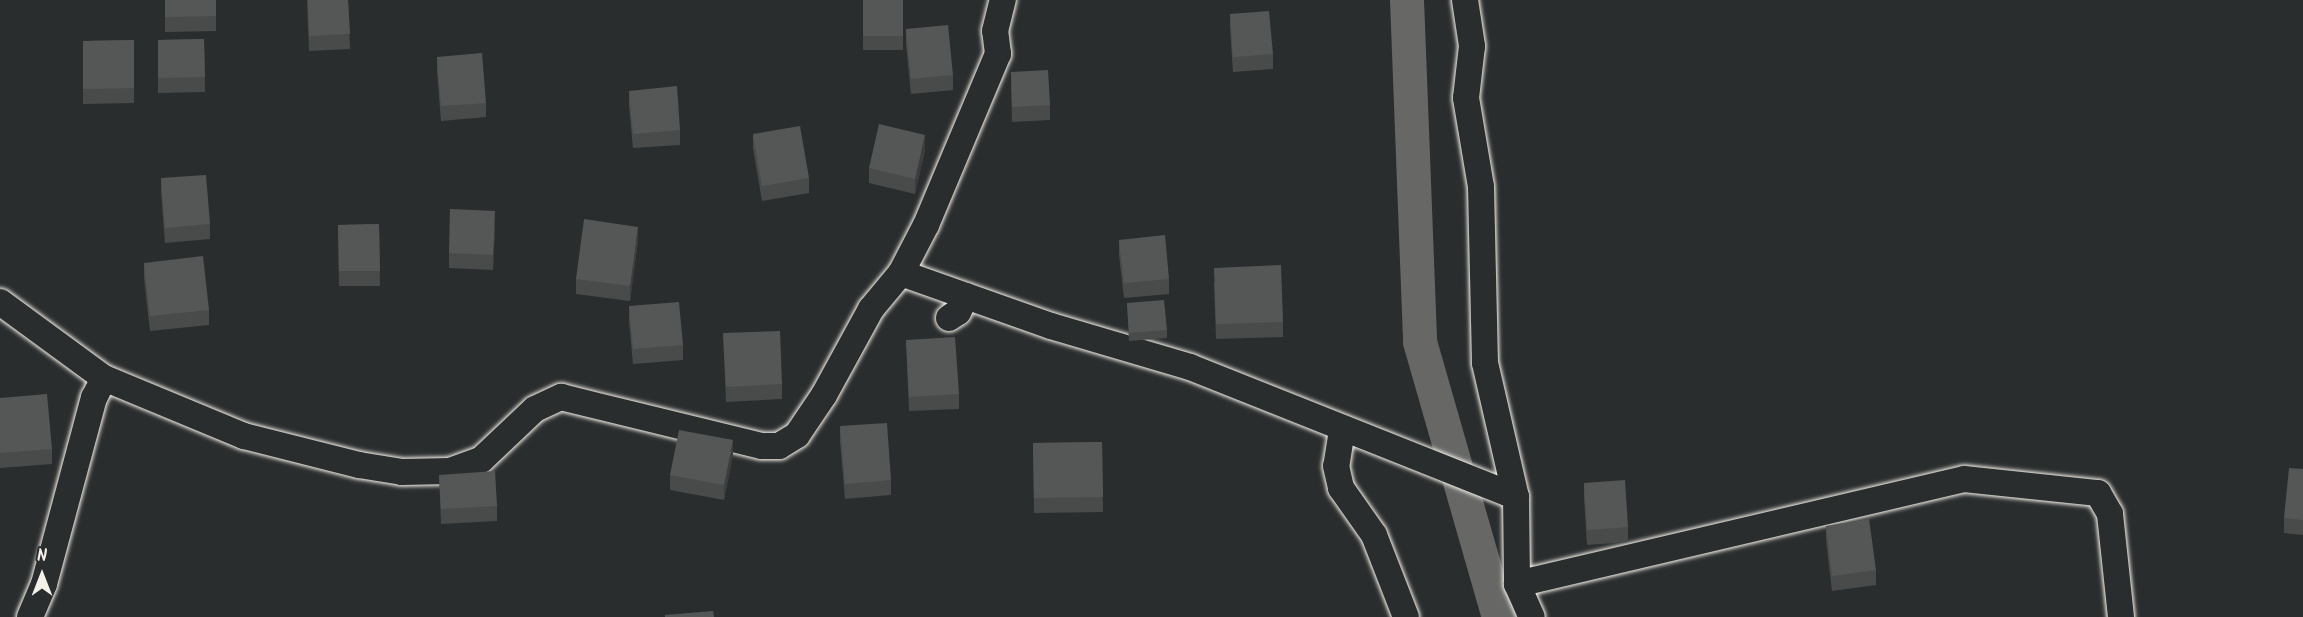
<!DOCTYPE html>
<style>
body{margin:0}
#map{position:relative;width:2303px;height:617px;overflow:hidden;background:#2a2d2e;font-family:Kalam,sans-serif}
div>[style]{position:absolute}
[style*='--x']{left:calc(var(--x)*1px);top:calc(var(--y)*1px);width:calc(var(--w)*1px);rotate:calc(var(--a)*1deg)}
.canal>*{height:34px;margin:-17px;padding:0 17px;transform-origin:17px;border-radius:17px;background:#676866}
.roads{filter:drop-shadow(0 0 2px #f4f1e8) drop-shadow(0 0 2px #f4f1e8)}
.street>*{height:26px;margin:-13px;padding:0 13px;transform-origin:13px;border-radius:13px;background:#2a2d2e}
.wall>*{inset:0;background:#494b4a}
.shaded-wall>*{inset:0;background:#3c3d3c}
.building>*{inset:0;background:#555756}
span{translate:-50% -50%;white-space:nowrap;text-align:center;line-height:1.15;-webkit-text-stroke:5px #2a2d2e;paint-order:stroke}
.north{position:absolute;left:12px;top:545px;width:60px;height:60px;-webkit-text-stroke:4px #2a2d2e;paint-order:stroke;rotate:0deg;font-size:16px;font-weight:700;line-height:24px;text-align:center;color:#f4f1e8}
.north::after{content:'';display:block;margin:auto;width:21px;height:27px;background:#f4f1e8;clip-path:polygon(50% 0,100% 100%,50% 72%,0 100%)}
</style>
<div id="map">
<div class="canal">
<div style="--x:1407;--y:0;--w:342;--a:87.8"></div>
<div style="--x:1420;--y:342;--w:286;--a:74"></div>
</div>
<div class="roads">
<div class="street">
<div style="--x:1465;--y:0;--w:47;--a:81.3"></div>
<div style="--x:1472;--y:46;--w:52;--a:96.6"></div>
<div style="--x:1466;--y:98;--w:90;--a:80.4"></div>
<div style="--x:1481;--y:187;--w:176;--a:88.7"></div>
<div style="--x:1485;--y:363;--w:138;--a:77"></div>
<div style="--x:1516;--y:497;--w:87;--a:89.3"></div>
<div style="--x:1517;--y:584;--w:36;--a:66"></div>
<div style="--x:901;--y:273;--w:54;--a:-62.5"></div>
<div style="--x:926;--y:225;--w:186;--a:-67.2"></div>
<div style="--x:998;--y:54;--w:23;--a:-97"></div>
<div style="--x:995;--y:31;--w:32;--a:-76"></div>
<div style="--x:0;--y:302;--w:129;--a:36.2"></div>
<div style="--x:104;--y:378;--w:152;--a:22.5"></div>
<div style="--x:244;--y:436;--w:119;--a:14.2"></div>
<div style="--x:359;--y:465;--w:44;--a:9.2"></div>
<div style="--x:402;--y:472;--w:48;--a:-1.2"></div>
<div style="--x:450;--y:471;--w:33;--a:-20"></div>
<div style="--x:481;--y:460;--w:74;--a:-43.4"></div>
<div style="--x:535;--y:409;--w:29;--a:-25"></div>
<div style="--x:561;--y:397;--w:207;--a:13.7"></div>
<div style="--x:762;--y:446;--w:17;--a:0"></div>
<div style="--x:779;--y:446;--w:21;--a:-31"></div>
<div style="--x:797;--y:435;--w:48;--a:-56"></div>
<div style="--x:824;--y:395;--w:98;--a:-61.3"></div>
<div style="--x:871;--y:309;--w:47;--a:-50.2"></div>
<div style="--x:901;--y:273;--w:159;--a:19.5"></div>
<div style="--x:1051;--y:326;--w:145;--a:16.4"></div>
<div style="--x:1190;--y:367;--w:351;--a:21.7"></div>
<div style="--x:949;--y:318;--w:11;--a:-34"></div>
<div style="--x:958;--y:312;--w:18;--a:-63"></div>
<div style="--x:1342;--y:430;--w:36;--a:99"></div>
<div style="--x:1336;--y:466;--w:23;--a:77"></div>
<div style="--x:1341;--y:488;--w:57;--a:54.9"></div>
<div style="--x:1374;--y:535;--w:88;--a:68.7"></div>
<div style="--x:1517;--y:584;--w:459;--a:-13.2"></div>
<div style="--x:1964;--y:479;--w:135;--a:6"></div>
<div style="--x:2098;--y:493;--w:24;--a:60"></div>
<div style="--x:2110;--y:514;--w:104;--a:83.9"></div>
<div style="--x:30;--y:617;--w:36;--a:-67"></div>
<div style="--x:44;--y:584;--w:193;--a:-75"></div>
<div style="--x:94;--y:398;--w:22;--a:-63"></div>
</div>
</div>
<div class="wall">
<div style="clip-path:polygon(165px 0,216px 0,216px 31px,165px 32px)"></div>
<div style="clip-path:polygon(307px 0,348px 0,350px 49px,309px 51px)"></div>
<div style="clip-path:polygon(863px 0,903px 0,903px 50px,863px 50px)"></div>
<div style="clip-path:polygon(1230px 14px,1273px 54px,1273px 69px,1233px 72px,1230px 29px)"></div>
<div style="clip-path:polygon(906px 29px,953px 75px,953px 90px,911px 94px,906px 44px)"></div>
<div style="clip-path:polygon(204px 39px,205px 92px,158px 93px,158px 40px)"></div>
<div style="clip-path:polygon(134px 40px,134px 103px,83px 104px,83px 41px)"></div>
<div style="clip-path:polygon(437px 57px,486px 103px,486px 117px,441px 121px,437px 72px)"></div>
<div style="clip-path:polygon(1011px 72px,1050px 105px,1050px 120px,1012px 122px)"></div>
<div style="clip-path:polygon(629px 91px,680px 130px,680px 145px,633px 148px,629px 106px)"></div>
<div style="clip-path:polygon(753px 134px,809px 178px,809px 193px,762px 201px,753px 148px)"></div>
<div style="clip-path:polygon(925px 150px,915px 194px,869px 183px,869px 168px)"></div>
<div style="clip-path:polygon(161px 178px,210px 224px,210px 239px,165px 243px,161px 193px)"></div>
<div style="clip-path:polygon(379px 224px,380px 286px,339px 286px,338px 225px)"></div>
<div style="clip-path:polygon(495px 226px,493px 270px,449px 268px,449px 253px)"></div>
<div style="clip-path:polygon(1119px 240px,1169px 279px,1169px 294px,1124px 298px,1119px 255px)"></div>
<div style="clip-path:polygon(638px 241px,630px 301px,576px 294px,576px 279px)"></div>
<div style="clip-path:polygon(144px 263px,209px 310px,209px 325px,150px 331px,144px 278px)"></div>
<div style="clip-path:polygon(1214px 282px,1283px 322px,1283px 337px,1216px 339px)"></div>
<div style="clip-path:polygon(1127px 303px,1167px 330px,1167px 338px,1129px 341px)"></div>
<div style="clip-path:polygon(629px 306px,683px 345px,683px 360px,633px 364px,629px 321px)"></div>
<div style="clip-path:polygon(723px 333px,782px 384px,782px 399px,726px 402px)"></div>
<div style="clip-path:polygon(906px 340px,959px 394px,959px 409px,909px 411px)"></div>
<div style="clip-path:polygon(0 398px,52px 449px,52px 464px,0 468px)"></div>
<div style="clip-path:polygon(840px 426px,891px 480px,891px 495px,845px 499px,840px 441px)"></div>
<div style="clip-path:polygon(1102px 442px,1103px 512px,1034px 513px,1033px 443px)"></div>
<div style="clip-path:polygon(733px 455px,724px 500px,670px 490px,670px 475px)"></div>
<div style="clip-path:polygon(2303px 469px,2303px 535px,2284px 533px,2284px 518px)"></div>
<div style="clip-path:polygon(439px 475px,497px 506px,497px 521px,441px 524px)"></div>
<div style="clip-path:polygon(1584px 483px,1628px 527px,1628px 542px,1587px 545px,1584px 498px)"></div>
<div style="clip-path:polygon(1826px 526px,1876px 570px,1876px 585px,1832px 591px,1826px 540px)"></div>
</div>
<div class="shaded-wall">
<div style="clip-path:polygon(925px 135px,925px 150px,915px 194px,915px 179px)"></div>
<div style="clip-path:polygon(495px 211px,495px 226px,493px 270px,493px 255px)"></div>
<div style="clip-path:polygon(638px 227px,638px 241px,630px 301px,630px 286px)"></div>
<div style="clip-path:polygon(733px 440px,733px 455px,724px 500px,724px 485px)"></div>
</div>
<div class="building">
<div style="clip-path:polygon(165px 0,216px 0,216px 16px,165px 17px)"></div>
<div style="clip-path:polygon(308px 0,348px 0,350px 34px,309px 36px)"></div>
<div style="clip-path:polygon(863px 0,903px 0,903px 36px,863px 36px)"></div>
<div style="clip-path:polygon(1269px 11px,1273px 54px,1233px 57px,1230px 14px)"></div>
<div style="clip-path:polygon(948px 25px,953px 75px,911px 79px,906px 29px)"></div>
<div style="clip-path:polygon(204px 39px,205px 77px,158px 78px,158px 40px)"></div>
<div style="clip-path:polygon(134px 40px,134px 88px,83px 89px,83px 41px)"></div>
<div style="clip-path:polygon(482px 53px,486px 103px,441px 106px,437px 57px)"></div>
<div style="clip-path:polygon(1048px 70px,1050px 105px,1012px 107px,1011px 72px)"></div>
<div style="clip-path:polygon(677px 86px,680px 130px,633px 134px,629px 91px)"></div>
<div style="clip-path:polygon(879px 124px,925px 135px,915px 179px,869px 168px)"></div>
<div style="clip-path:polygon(800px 126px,809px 178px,762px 186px,753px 134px)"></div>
<div style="clip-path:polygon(206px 175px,210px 224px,165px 228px,161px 178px)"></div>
<div style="clip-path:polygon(450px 209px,495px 211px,493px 255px,449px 253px)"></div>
<div style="clip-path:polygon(584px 219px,638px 227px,630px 286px,576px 279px)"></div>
<div style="clip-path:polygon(379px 224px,380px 271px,339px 271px,338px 225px)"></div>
<div style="clip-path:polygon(1165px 235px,1169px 279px,1124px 283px,1119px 240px)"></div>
<div style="clip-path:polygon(203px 256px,209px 310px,150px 316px,144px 263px)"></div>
<div style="clip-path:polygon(1281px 265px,1283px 322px,1216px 324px,1214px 268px)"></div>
<div style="clip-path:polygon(1164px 300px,1167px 330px,1129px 333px,1127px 303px)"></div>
<div style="clip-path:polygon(679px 302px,683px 345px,633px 349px,629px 306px)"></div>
<div style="clip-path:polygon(780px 331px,782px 384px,726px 387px,723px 333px)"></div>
<div style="clip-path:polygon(955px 337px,959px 394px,909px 397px,906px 340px)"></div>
<div style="clip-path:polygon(47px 394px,52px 449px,0 453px,0 398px)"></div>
<div style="clip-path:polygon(887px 423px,891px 480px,845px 484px,840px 426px)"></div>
<div style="clip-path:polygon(679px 430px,733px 440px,724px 485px,670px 475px)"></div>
<div style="clip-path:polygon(1102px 442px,1103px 497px,1034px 498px,1033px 443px)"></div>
<div style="clip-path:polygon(2289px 468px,2303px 469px,2303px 520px,2284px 518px)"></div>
<div style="clip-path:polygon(495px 471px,497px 506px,441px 509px,439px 475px)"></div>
<div style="clip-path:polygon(1625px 480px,1628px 527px,1587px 530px,1584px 483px)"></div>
<div style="clip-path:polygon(1869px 519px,1876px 570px,1832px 576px,1826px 526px)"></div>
<div style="clip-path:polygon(713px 611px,714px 617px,665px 617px,665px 615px)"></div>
</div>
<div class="north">N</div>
</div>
